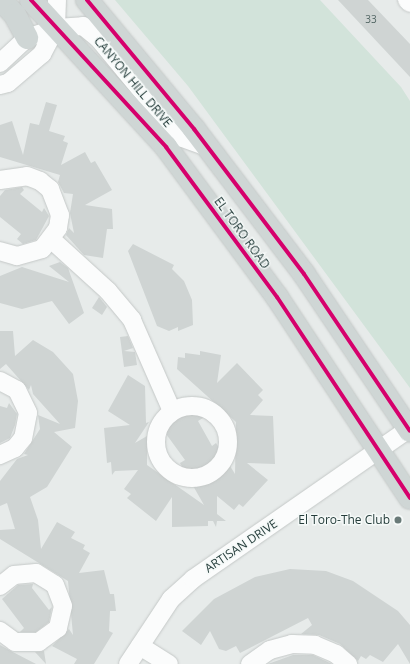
<!DOCTYPE html>
<style>
body{margin:0}
#map{position:relative;width:410px;height:664px;overflow:hidden;background:#e7ebea;font-family:"Open Sans",sans-serif}
div>[style]{position:absolute}
[style*='--x']{left:calc(var(--x)*1px);top:calc(var(--y)*1px);width:calc(var(--w)*1px);rotate:calc(var(--a)*1deg)}
.green>*{inset:0;background:#d2e3da}
.building>*{inset:0;background:#cfd4d3}
.roads{filter:drop-shadow(0 0 1px #c4c8c7) drop-shadow(0 0 1px #c4c8c7)}
.minor>*{height:18px;margin:-9px;padding:0 9px;transform-origin:9px;border-radius:9px;background:#fbfcfc}
.minor>.ring{margin:-9px;padding:0;box-sizing:content-box;background:none;border:18px solid #fbfcfc;border-radius:50%}
.primary>*{height:22px;margin:-11px;padding:0 11px;transform-origin:11px;border-radius:11px;background:#cfd6d5}
.cycleway>*{height:4px;margin:-2px;padding:0 2px;transform-origin:2px;border-radius:2px;background:#d6006c}
.dots>*{width:11px;height:11px;translate:-50% -50%;box-sizing:border-box;border:2px solid #f5f9f8;border-radius:50%}
span{translate:-50% -50%;white-space:nowrap;text-align:center;line-height:1.15;-webkit-text-stroke:3px #f5f9f8;paint-order:stroke}
.number-label{font-size:10px;color:#506462}
.number-label span{-webkit-text-stroke-width:0}
.street-label{font-size:12px;color:#253d3b}
.poi-label{font-size:12px;color:#253d3b}
.right{translate:-100% -50%;text-align:right}
</style>
<div id="map">
<div class="green">
<div style="clip-path:polygon(115px 0,320px 0,401px 87px,410px 101px,410px 388px,188px 86px)"></div>
</div>
<div class="building">
<div style="clip-path:polygon(338px 0,368px 0,410px 44px,410px 77px)"></div>
<div style="clip-path:polygon(46px 102px,57px 105px,49px 131px,65px 136px,63px 141px,68px 143px,61px 165px,85px 152px,91px 163px,95px 161px,112px 190px,85px 205px,112px 209px,113px 229px,107px 229px,103px 258px,84px 255px,66px 235px,69px 228px,74px 233px,70px 213px,73px 194px,64px 193px,58px 182px,60px 175px,0 157px,0 125px,12px 121px,23px 155px,30px 123px,39px 125px)"></div>
<div style="clip-path:polygon(22px 187px,24px 190px,20px 194px,42px 212px,44px 208px,49px 216px,36px 240px,23px 244px,17px 239px,21px 234px,0 217px,0 196px,5px 190px)"></div>
<div style="clip-path:polygon(133px 244px,174px 265px,172px 269px,184px 281px,192px 300px,193px 325px,178px 331px,178px 327px,169px 331px,157px 326px,128px 251px)"></div>
<div style="clip-path:polygon(60px 262px,68px 268px,84px 313px,69px 324px,52px 301px,22px 309px,0 303px,0 276px,22px 267px,69px 282px,49px 266px)"></div>
<div style="clip-path:polygon(99px 297px,107px 307px,102px 315px,92px 308px)"></div>
<div style="clip-path:polygon(0 331px,13px 331px,15px 356px,33px 340px,53px 352px,73px 374px,78px 401px,75px 428px,54px 432px,72px 447px,47px 487px,30px 497px,38px 520px,41px 549px,57px 522px,75px 532px,71px 538px,85px 545px,83px 549px,90px 553px,79px 573px,104px 570px,110px 594px,114px 594px,116px 611px,110px 611px,109px 631px,113px 633px,94px 664px,74px 664px,77px 659px,52px 646px,69px 629px,73px 635px,68px 581px,0 539px,0 530px,15px 529px,7px 503px,0 506px,0 481px,17px 459px,28px 455px,24px 454px,40px 429px,38px 415px,60px 424px,33px 394px,31px 385px,29px 390px,6px 364px,0 369px)"></div>
<div style="clip-path:polygon(128px 336px,133px 348px,124px 351px,135px 352px,137px 365px,124px 367px,120px 337px)"></div>
<div style="clip-path:polygon(200px 351px,221px 355px,217px 383px,237px 363px,263px 390px,258px 395px,263px 400px,250px 415px,273px 416px,275px 464px,247px 463px,268px 480px,243px 507px,239px 504px,234px 510px,217px 496px,217px 514px,226px 521px,217px 521px,216px 527px,213px 521px,208px 521px,208px 526px,172px 527px,172px 497px,156px 521px,127px 498px,131px 494px,124px 489px,138px 470px,115px 471px,112px 475px,111px 462px,107px 463px,104px 428px,130px 425px,108px 411px,128px 375px,145px 386px,146px 423px,149px 422px,135px 443px,147px 436px,147px 465px,204px 505px,180px 463px,185px 460px,161px 427px,196px 407px,203px 418px,198px 421px,212px 446px,216px 443px,235px 474px,236px 422px,177px 369px,178px 357px,185px 358px,185px 353px,200px 355px)"></div>
<div style="clip-path:polygon(9px 403px,17px 414px,15px 425px,10px 438px,0 443px,0 406px,7px 408px)"></div>
<div style="clip-path:polygon(290px 569px,326px 571px,353px 581px,398px 611px,410px 625px,410px 664px,398px 644px,383px 662px,370px 655px,366px 659px,361px 656px,358px 661px,340px 644px,319px 635px,301px 634px,312px 625px,308px 618px,240px 653px,236px 646px,226px 651px,219px 649px,210px 631px,201px 645px,182px 631px,214px 599px,255px 577px)"></div>
<div style="clip-path:polygon(33px 584px,32px 588px,49px 610px,52px 607px,49px 622px,36px 632px,20px 632px,24px 628px,2px 599px,18px 585px)"></div>
<div style="clip-path:polygon(0 645px,9px 650px,36px 664px,0 664px)"></div>
<div style="clip-path:polygon(44px 651px,46px 664px,35px 652px)"></div>
<div style="clip-path:polygon(293px 655px,313px 655px,332px 664px,268px 664px)"></div>
</div>
<div class="roads">
<div class="minor">
<div style="--x:407;--y:0;--w:4;--a:45"></div>
<div style="--x:0;--y:63;--w:37;--a:-43"></div>
<div style="--x:27;--y:38;--w:31;--a:-19"></div>
<div style="--x:56;--y:28;--w:27;--a:-4"></div>
<div style="--x:83;--y:26;--w:19;--a:39"></div>
<div style="--x:98;--y:38;--w:129;--a:50.4"></div>
<div style="--x:180;--y:137;--w:30;--a:20"></div>
<div style="--x:0;--y:85;--w:8;--a:-14"></div>
<div style="--x:8;--y:83;--w:45;--a:-40.5"></div>
<div style="--x:42;--y:54;--w:30;--a:-62"></div>
<div style="--x:56;--y:28;--w:28;--a:-88"></div>
<div style="--x:0;--y:180;--w:27;--a:-8"></div>
<div style="--x:27;--y:176;--w:14;--a:21"></div>
<div style="--x:40;--y:181;--w:13;--a:39"></div>
<div style="--x:50;--y:189;--w:28;--a:69"></div>
<div style="--x:60;--y:215;--w:13;--a:99"></div>
<div style="--x:58;--y:228;--w:26;--a:127"></div>
<div style="--x:42;--y:249;--w:26;--a:164"></div>
<div style="--x:17;--y:256;--w:18;--a:-164"></div>
<div style="--x:52;--y:240;--w:76;--a:42.3"></div>
<div style="--x:108;--y:291;--w:38;--a:50"></div>
<div style="--x:132;--y:320;--w:99;--a:66.3"></div>
<div style="--x:0;--y:381;--w:19;--a:28"></div>
<div style="--x:17;--y:390;--w:25;--a:64"></div>
<div style="--x:28;--y:413;--w:25;--a:101"></div>
<div style="--x:23;--y:438;--w:13;--a:129"></div>
<div style="--x:15;--y:448;--w:17;--a:155"></div>
<div class="ring" style="left:156px;top:406px;width:54px;height:54px"></div>
<div style="--x:0;--y:586;--w:18;--a:-38"></div>
<div style="--x:14;--y:575;--w:22;--a:-5"></div>
<div style="--x:36;--y:573;--w:22;--a:32"></div>
<div style="--x:55;--y:585;--w:22;--a:69"></div>
<div style="--x:63;--y:606;--w:23;--a:103"></div>
<div style="--x:58;--y:628;--w:24;--a:144"></div>
<div style="--x:39;--y:642;--w:24;--a:180"></div>
<div style="--x:15;--y:642;--w:19;--a:-144"></div>
<div style="--x:140;--y:646;--w:34;--a:32"></div>
<div style="--x:128;--y:664;--w:78;--a:-56.5"></div>
<div style="--x:171;--y:599;--w:30;--a:-42"></div>
<div style="--x:193;--y:579;--w:264;--a:-34.8"></div>
<div style="--x:250;--y:664;--w:24;--a:-35"></div>
<div style="--x:270;--y:650;--w:23;--a:-15"></div>
<div style="--x:292;--y:644;--w:23;--a:2"></div>
<div style="--x:315;--y:645;--w:23;--a:23"></div>
<div style="--x:336;--y:654;--w:16;--a:40"></div>
</div>
<div class="primary">
<div style="--x:1;--y:0;--w:21;--a:47"></div>
<div style="--x:15;--y:15;--w:26;--a:62"></div>
<div style="--x:31;--y:0;--w:200;--a:47.4"></div>
<div style="--x:166;--y:147;--w:187;--a:53.5"></div>
<div style="--x:277;--y:297;--w:241;--a:56.5"></div>
<div style="--x:87;--y:0;--w:168;--a:50.3"></div>
<div style="--x:194;--y:129;--w:182;--a:52.8"></div>
<div style="--x:304;--y:274;--w:189;--a:56"></div>
</div>
</div>
<div class="cycleway">
<div style="--x:31;--y:0;--w:200;--a:47.4"></div>
<div style="--x:166;--y:147;--w:187;--a:53.5"></div>
<div style="--x:277;--y:297;--w:241;--a:56.5"></div>
<div style="--x:87;--y:0;--w:168;--a:50.3"></div>
<div style="--x:194;--y:129;--w:182;--a:52.8"></div>
<div style="--x:304;--y:274;--w:189;--a:56"></div>
</div>
<div class="dots">
<div style="left:398px;top:520px;background:#697a78"></div>
</div>
<div class="number-label">
<span style="left:371px;top:20px">33</span>
</div>
<div class="street-label">
<span style="left:133px;top:82px;rotate:50deg">CANYON HILL DRIVE</span>
<span style="left:242px;top:233px;rotate:54deg">EL TORO ROAD</span>
<span style="left:241px;top:546px;rotate:-34deg">ARTISAN DRIVE</span>
</div>
<div class="poi-label">
<span class="right" style="left:390px;top:520px">El Toro-The Club</span>
</div>
</div>
